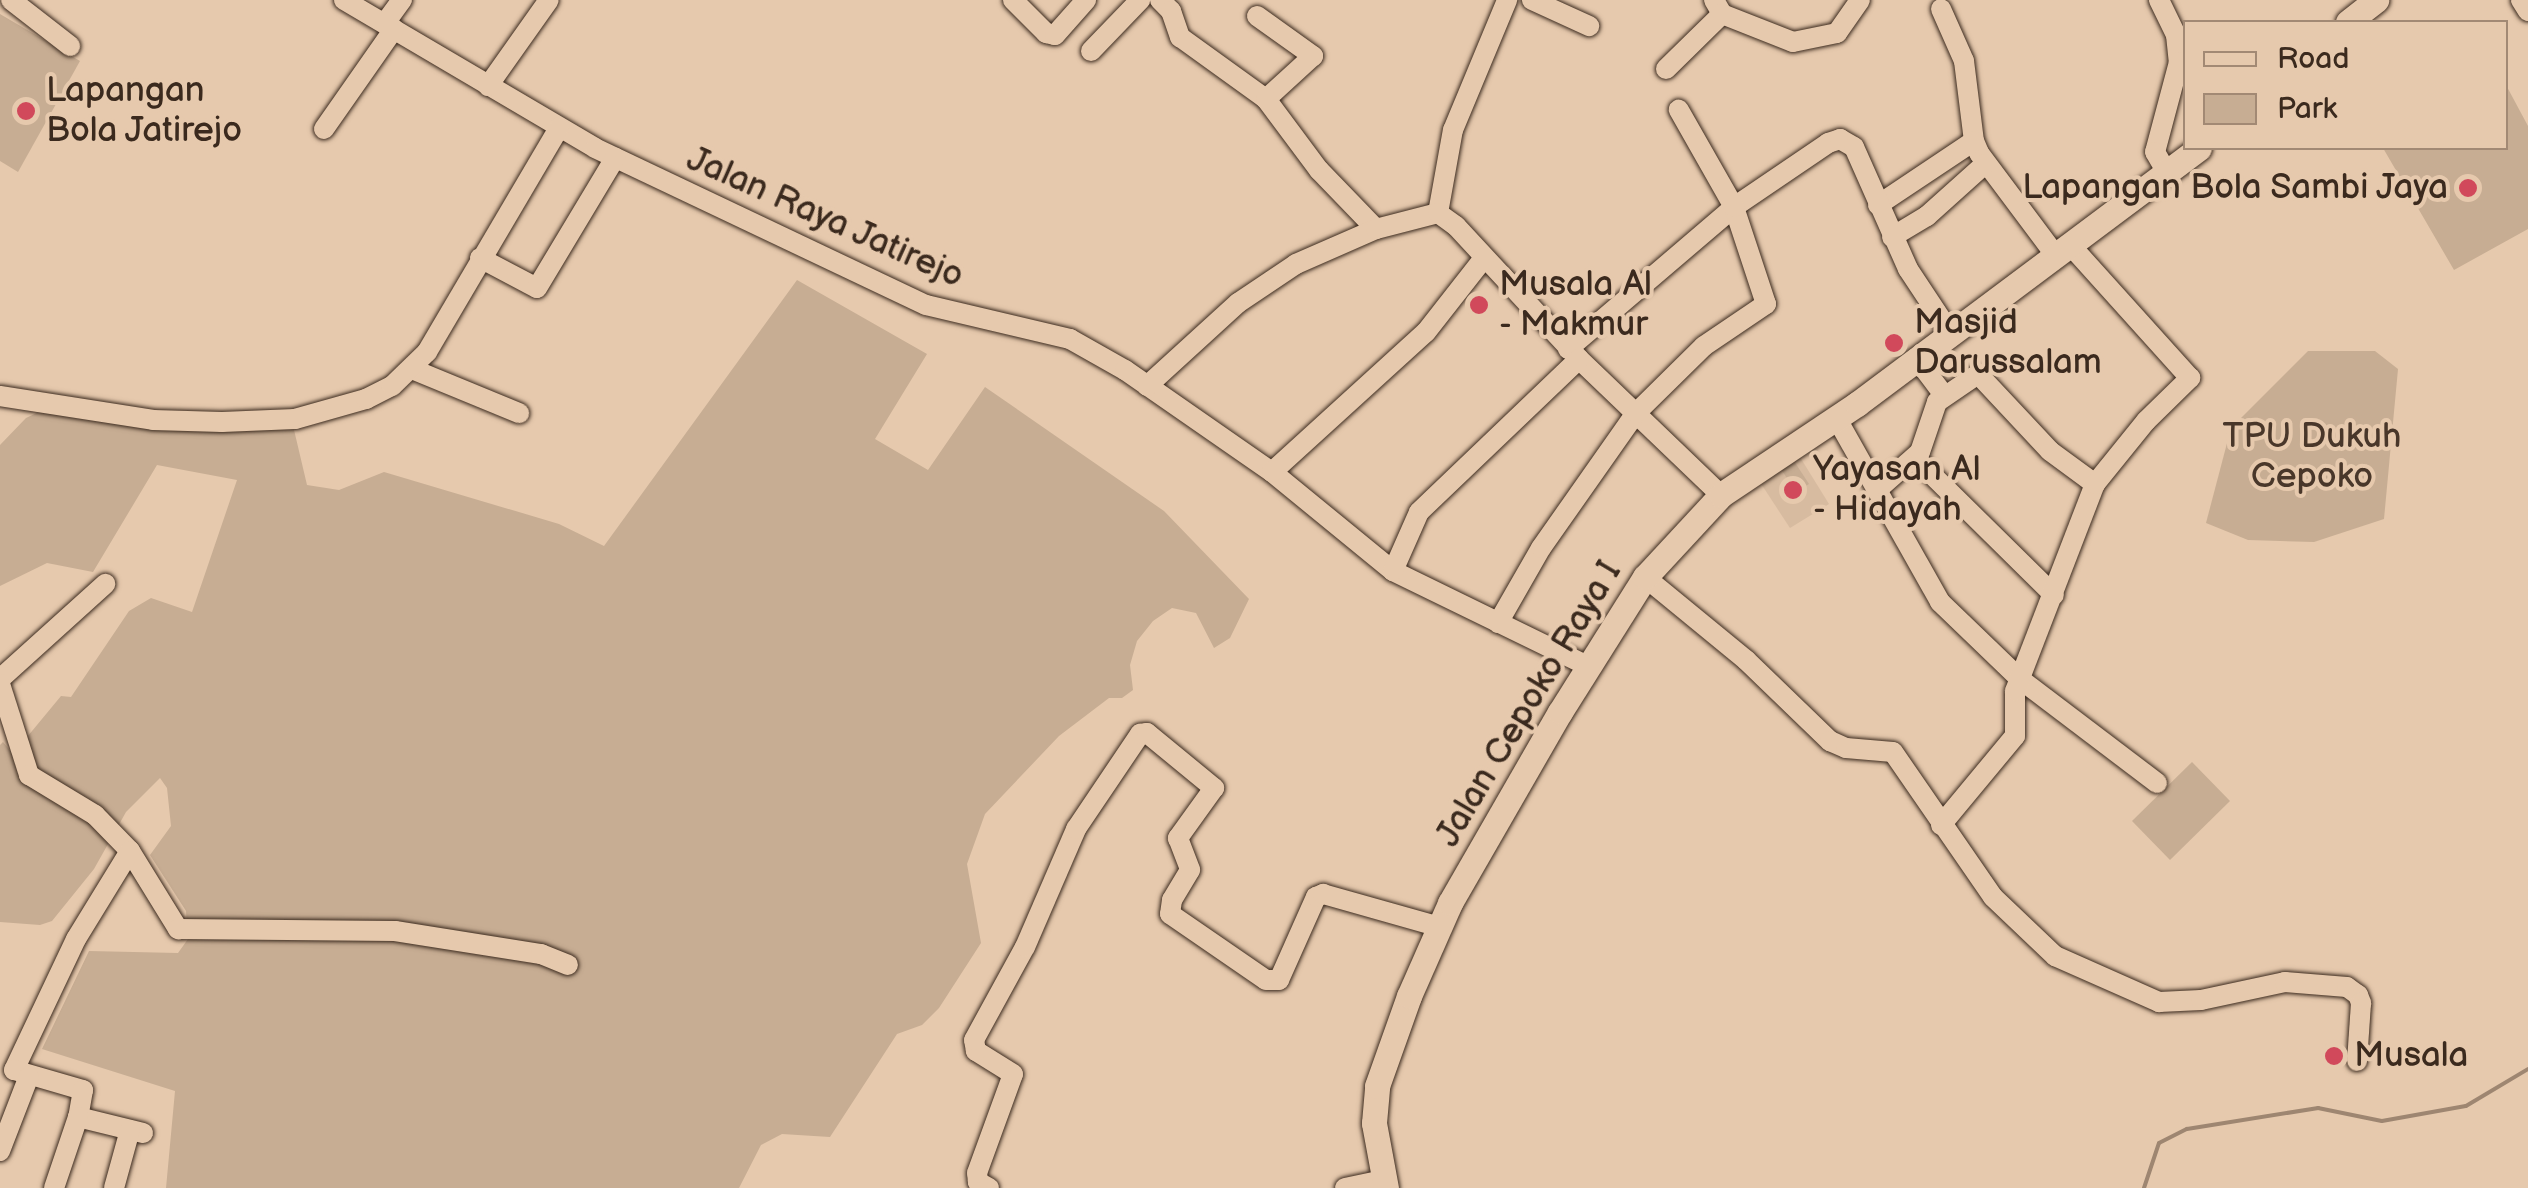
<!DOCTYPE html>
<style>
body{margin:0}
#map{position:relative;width:2528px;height:1188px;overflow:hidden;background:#e6c9ad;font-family:"Balsamiq Sans",sans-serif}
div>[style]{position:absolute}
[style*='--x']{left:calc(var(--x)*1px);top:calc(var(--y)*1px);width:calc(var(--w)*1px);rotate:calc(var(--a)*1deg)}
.built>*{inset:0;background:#d7bba0}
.green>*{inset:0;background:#c7ad93}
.stream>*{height:4px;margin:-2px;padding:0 2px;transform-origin:2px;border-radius:2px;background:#9e8671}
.roads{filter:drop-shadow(0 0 2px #3b2a1e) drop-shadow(0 0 2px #3b2a1e)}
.minor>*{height:20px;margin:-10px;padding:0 10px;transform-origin:10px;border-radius:10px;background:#e6c9ad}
.major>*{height:25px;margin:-12.5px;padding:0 12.5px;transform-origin:12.5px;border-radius:12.5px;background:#e6c9ad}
.dots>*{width:28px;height:28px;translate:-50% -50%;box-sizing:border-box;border:5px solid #e6c9ad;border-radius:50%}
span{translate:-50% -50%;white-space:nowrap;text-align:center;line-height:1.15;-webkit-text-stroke:8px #e6c9ad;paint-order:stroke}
.poi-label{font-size:35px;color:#3b2a1e}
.left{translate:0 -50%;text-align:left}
.right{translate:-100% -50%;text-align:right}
.street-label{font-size:35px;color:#3b2a1e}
.park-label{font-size:35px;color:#49372a}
.legend{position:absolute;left:2183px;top:20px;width:325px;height:130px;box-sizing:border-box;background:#e6c9ad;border:2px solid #a28974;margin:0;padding:12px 18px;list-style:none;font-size:30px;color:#3b2a1e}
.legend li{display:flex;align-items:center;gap:20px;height:50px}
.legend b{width:50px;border:2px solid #a28974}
</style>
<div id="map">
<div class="built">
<div style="clip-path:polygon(1795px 449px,1829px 504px,1790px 528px,1756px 476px)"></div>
</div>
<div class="green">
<div style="clip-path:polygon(0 14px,80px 61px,18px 172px,0 161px)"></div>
<div style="clip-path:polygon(2506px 85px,2528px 126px,2528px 229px,2454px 270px,2383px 148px,2506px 148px)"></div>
<div style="clip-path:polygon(797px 280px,927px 354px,875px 439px,928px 470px,985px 387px,1164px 511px,1249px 599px,1230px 638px,1214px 648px,1196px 613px,1172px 608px,1153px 621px,1137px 641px,1130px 665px,1133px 690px,1122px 698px,1109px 698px,1059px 736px,985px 814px,967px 864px,981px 943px,939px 1008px,922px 1025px,897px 1034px,830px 1137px,782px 1134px,761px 1145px,739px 1188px,166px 1188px,175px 1091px,42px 1049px,89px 951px,178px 953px,188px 939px,186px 911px,150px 855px,171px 826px,167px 788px,160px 778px,126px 812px,94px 869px,52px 921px,40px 925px,0 922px,0 745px,3px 742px,13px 754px,61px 696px,71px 697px,129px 611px,151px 598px,192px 612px,237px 480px,157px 465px,93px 572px,47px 563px,0 586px,0 445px,26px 418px,49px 407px,291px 417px,307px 485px,339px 490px,384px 472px,559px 524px,604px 546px)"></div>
<div style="clip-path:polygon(2308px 351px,2375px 351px,2398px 369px,2384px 519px,2314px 542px,2248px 540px,2206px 523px,2231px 428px)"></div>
<div style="clip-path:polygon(1794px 461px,1809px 484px,1796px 492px,1781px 469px)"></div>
<div style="clip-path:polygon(2192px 762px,2230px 801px,2170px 860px,2132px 821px)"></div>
</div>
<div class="stream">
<div style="--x:2144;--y:1188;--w:47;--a:-71.6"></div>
<div style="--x:2159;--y:1143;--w:31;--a:-27"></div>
<div style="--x:2187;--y:1129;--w:133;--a:-9.1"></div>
<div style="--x:2318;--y:1108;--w:65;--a:11.5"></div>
<div style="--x:2382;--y:1121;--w:85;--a:-10.1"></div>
<div style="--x:2466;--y:1106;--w:72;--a:-30.8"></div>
</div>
<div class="roads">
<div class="minor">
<div style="--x:11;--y:0;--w:75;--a:37.9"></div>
<div style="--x:344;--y:0;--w:291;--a:30.5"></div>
<div style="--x:595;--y:148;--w:366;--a:25.4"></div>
<div style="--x:926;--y:305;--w:148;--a:13.3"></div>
<div style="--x:1070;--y:339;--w:63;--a:29.4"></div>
<div style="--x:1125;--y:370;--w:179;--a:34.8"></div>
<div style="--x:1272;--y:472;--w:156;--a:39.3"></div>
<div style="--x:1393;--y:571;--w:217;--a:26"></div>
<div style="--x:1013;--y:0;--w:47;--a:45"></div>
<div style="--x:1046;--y:33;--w:9;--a:13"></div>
<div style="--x:1055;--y:35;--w:47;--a:-48.5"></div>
<div style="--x:1160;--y:0;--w:16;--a:45"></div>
<div style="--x:1171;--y:11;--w:28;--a:71"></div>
<div style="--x:1180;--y:37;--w:106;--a:35.8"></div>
<div style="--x:1532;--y:0;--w:63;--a:24.5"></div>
<div style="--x:1714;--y:0;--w:16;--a:60"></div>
<div style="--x:1722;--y:14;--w:76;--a:21.5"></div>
<div style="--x:1793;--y:42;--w:45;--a:-11.6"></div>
<div style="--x:1837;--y:33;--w:40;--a:-55.1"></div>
<div style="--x:2159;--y:0;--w:39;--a:64"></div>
<div style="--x:2176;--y:35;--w:27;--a:84"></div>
<div style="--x:2179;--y:62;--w:93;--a:104.9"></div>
<div style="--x:2155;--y:152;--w:22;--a:60"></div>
<div style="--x:2521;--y:0;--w:13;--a:58"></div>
<div style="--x:1941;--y:9;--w:57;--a:66.1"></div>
<div style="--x:1964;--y:61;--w:81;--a:82.9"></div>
<div style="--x:1974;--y:141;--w:13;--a:67"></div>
<div style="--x:1979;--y:153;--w:129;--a:53.2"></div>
<div style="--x:1257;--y:16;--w:69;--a:35.5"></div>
<div style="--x:1313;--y:56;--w:64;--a:137.5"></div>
<div style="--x:1266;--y:99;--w:89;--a:53.3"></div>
<div style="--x:1319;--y:170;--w:82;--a:46"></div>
<div style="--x:385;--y:23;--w:29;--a:-54"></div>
<div style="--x:1091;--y:51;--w:71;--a:-46.1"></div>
<div style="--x:1666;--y:69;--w:78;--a:-44.5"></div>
<div style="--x:488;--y:86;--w:105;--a:-54.7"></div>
<div style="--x:324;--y:129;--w:122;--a:-55"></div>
<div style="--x:1878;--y:205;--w:115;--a:-33.7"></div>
<div style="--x:1438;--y:213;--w:84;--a:-79.8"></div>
<div style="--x:1453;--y:130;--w:141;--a:-67.4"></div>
<div style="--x:1892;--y:237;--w:41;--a:-31"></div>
<div style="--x:1927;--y:216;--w:78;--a:-41.9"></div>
<div style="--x:480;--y:258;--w:64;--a:27.8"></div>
<div style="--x:537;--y:288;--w:152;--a:-59"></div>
<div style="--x:1568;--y:349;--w:218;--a:-40.5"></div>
<div style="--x:1734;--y:207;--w:114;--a:-34.2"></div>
<div style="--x:1828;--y:143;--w:13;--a:-18"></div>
<div style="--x:1840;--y:139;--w:16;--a:30"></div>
<div style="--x:1854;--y:147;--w:133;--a:66.1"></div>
<div style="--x:1908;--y:269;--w:78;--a:56.5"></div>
<div style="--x:1916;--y:358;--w:46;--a:52.9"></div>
<div style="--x:412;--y:369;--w:116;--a:22.4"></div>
<div style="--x:1147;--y:386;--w:123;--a:-42.4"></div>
<div style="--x:1238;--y:303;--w:70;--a:-33.9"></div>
<div style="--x:1296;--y:264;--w:87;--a:-23.6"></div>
<div style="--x:1376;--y:229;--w:64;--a:-14.5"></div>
<div style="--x:1438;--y:213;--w:22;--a:36"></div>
<div style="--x:1456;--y:226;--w:181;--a:47.2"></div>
<div style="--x:1579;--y:359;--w:197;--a:43.8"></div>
<div style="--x:0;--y:396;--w:155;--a:8.9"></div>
<div style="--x:153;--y:420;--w:69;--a:1.7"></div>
<div style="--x:222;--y:422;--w:73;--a:-2.4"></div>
<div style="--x:295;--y:419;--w:74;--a:-15.7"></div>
<div style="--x:366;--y:399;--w:29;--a:-27"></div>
<div style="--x:392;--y:386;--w:49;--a:-44.2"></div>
<div style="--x:427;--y:352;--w:260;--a:-59.5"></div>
<div style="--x:1837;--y:419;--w:210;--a:60.6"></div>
<div style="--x:1940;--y:602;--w:111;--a:43.9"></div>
<div style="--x:2020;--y:679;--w:172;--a:37.2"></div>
<div style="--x:1915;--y:458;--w:195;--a:44.6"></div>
<div style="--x:1272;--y:472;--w:208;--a:-42.3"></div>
<div style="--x:1426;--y:332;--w:94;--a:-51.9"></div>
<div style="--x:1877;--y:490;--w:57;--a:-41.5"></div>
<div style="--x:1920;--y:452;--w:53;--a:-71.2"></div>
<div style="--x:1937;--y:402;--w:50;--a:-34.3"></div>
<div style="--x:1978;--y:374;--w:105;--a:46.9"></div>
<div style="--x:2050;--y:451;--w:56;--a:36.3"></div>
<div style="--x:1393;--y:571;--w:64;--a:-66.2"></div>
<div style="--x:1419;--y:512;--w:221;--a:-43.7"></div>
<div style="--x:1645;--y:577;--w:131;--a:39.4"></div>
<div style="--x:1746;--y:660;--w:117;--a:44"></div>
<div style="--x:1830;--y:741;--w:17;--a:24"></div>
<div style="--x:1846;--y:748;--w:47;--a:4.9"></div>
<div style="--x:1893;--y:752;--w:176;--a:55.4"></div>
<div style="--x:1993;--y:897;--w:86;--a:43.6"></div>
<div style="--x:2055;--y:956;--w:114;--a:23.9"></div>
<div style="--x:2159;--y:1002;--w:42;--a:-2.7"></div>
<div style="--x:2201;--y:1000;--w:86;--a:-12.1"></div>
<div style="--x:2285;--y:982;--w:62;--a:4.6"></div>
<div style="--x:2347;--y:987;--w:14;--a:36"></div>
<div style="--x:2358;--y:995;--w:9;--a:69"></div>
<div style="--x:2361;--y:1003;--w:58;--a:93.9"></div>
<div style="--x:1498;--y:623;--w:86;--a:-60.2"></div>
<div style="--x:1541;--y:548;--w:165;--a:-54.9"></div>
<div style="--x:1636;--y:413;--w:95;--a:-44.6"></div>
<div style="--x:1704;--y:346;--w:75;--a:-34.1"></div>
<div style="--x:1766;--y:304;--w:102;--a:-108.3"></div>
<div style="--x:1734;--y:207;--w:112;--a:-119.6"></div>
<div style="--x:0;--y:679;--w:142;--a:-42.1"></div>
<div style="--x:0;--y:684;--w:96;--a:72.3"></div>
<div style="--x:29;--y:775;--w:77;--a:31.2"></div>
<div style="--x:95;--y:815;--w:50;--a:45.8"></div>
<div style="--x:130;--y:851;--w:92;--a:58.4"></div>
<div style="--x:178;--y:929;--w:217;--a:0.5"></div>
<div style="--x:395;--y:931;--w:148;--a:9"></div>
<div style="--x:541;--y:954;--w:29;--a:22"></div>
<div style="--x:1941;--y:825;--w:116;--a:-50.3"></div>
<div style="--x:2015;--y:736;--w:45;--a:-90"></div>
<div style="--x:2015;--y:691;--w:222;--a:-68.9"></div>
<div style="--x:2095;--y:484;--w:81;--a:-51"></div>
<div style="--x:2146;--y:421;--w:62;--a:-44.3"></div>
<div style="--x:2190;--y:378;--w:178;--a:-132"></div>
<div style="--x:130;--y:851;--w:103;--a:121.5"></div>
<div style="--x:76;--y:939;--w:145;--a:115.3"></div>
<div style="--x:14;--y:1070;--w:72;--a:16.2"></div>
<div style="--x:83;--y:1090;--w:27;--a:100"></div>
<div style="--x:78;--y:1117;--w:67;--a:13.8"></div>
<div style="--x:0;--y:1151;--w:80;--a:-68.9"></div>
<div style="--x:54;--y:1188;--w:75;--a:-71.3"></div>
<div style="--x:114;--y:1188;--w:60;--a:-74.6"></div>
<div style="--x:989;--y:1188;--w:13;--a:-151"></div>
<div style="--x:978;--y:1182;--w:9;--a:-96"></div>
<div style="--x:977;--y:1173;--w:105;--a:-70"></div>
<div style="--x:1013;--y:1074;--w:44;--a:-148.1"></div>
<div style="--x:976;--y:1051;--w:11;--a:-100"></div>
<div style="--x:974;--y:1040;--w:106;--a:-61.3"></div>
<div style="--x:1025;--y:947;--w:129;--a:-66.6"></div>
<div style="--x:1076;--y:829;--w:115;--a:-56"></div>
<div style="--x:1140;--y:734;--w:7;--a:-8"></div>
<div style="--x:1147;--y:733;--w:87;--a:39.4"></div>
<div style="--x:1214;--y:788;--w:62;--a:125.8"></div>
<div style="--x:1178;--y:838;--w:34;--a:69"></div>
<div style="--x:1190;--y:870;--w:35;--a:121"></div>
<div style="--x:1172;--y:900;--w:14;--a:98"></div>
<div style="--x:1170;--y:914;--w:116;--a:34.5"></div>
<div style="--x:1266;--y:980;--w:13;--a:0"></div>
<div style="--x:1279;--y:980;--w:91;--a:-66"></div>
<div style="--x:1316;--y:897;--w:8;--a:-23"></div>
<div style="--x:1323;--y:894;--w:122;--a:15.8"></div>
<div style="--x:1345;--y:1188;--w:40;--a:-12"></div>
</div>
<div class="major">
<div style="--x:2348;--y:22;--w:36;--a:-38"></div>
<div style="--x:1386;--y:1188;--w:66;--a:-100.5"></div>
<div style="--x:1374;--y:1123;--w:37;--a:-85"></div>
<div style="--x:1377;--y:1086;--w:96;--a:-70.4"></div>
<div style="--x:1409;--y:996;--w:102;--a:-66.2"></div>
<div style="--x:1450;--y:903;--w:220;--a:-60.1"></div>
<div style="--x:1560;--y:712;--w:160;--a:-57.8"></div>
<div style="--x:1645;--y:577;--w:112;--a:-47.2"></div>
<div style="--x:1721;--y:495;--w:164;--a:-33.8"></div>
<div style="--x:1857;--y:404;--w:427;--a:-36.8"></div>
</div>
</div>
<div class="dots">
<div style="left:26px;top:111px;background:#d1495b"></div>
<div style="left:2468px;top:188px;background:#d1495b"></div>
<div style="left:1479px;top:305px;background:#d1495b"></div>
<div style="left:1894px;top:343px;background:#d1495b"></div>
<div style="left:1793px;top:490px;background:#d1495b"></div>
<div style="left:2334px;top:1056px;background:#d1495b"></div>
</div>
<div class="poi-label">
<span class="left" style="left:46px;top:111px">Lapangan<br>Bola Jatirejo</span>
<span class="right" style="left:2448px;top:188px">Lapangan Bola Sambi Jaya</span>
<span class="left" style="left:1499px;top:305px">Musala Al<br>- Makmur</span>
<span class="left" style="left:1914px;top:343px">Masjid<br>Darussalam</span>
<span class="left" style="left:1813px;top:490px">Yayasan Al<br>- Hidayah</span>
<span class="left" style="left:2354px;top:1056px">Musala</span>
</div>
<div class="street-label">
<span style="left:825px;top:218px;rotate:24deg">Jalan Raya Jatirejo</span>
<span style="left:1529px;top:704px;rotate:-59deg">Jalan Cepoko Raya I</span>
</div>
<div class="park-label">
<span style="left:2312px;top:457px">TPU Dukuh<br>Cepoko</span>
</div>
<ul class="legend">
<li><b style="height:12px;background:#e6c9ad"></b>Road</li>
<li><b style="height:28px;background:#c7ad93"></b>Park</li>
</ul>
</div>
